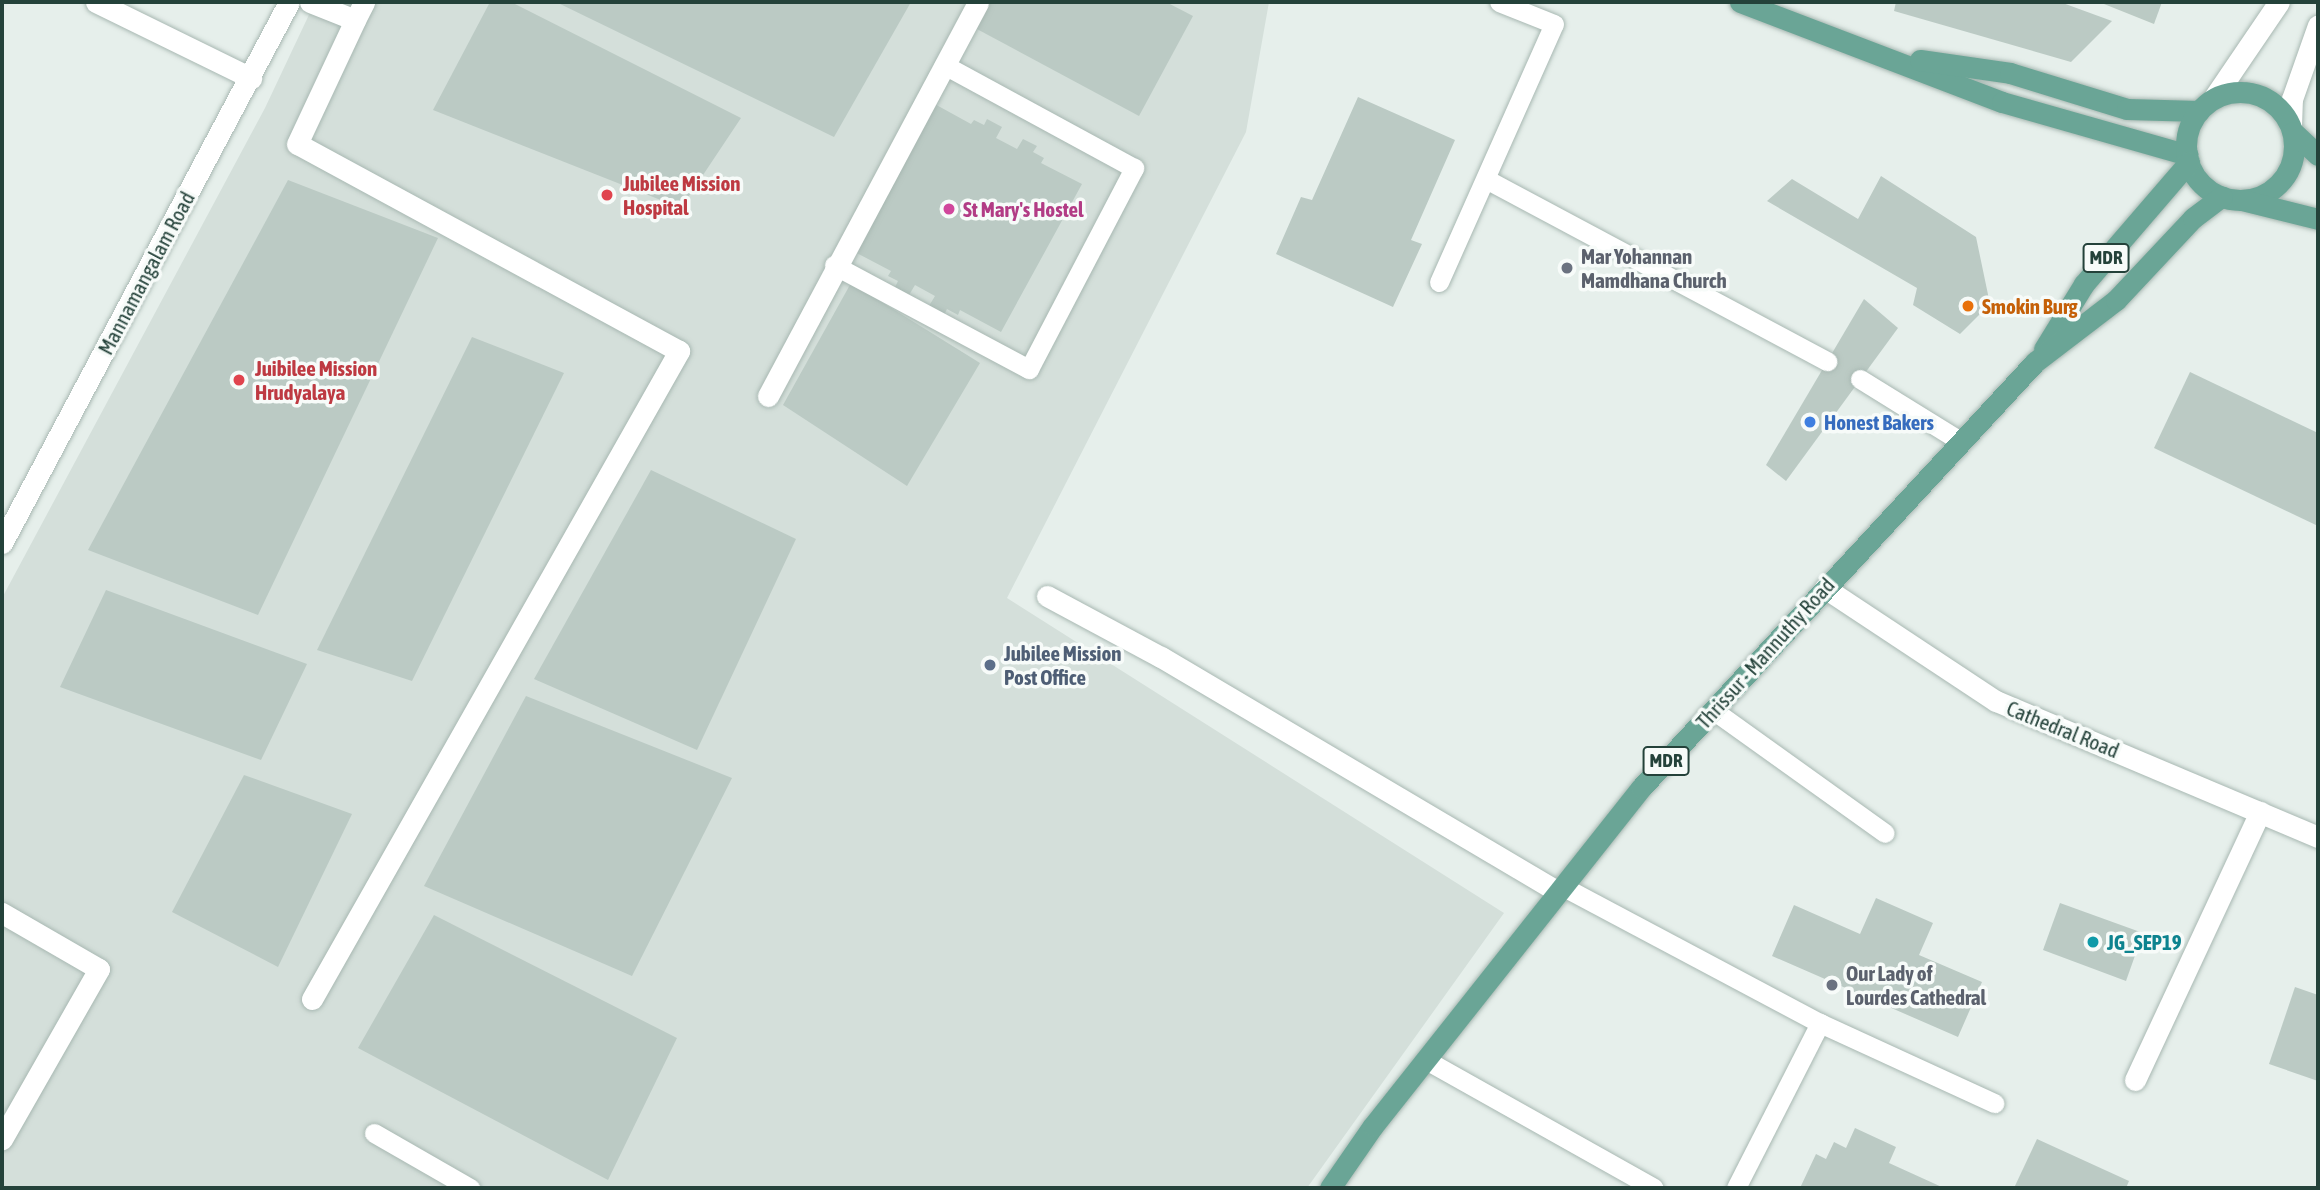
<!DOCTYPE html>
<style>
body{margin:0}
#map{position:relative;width:2320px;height:1190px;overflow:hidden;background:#e6efeb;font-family:"Asap Condensed",sans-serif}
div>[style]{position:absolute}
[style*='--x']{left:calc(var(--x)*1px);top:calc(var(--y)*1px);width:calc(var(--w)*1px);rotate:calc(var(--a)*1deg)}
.built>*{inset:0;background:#d4dfda}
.building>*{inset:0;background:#bbcac4}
.roads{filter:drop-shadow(0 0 2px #a8b8b2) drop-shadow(0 0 2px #a8b8b2)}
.service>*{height:19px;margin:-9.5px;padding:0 9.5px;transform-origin:9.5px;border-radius:9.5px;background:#fff}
.minor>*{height:21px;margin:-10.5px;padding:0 10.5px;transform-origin:10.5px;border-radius:10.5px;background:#fff}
.secondary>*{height:21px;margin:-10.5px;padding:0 10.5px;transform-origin:10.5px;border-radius:10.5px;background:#fff}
.primary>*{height:21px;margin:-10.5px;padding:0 10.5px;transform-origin:10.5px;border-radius:10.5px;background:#6aa596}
.primary>.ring{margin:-10.5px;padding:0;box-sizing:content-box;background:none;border:21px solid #6aa596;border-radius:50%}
.dots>*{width:19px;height:19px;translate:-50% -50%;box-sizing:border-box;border:4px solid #f7fbf9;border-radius:50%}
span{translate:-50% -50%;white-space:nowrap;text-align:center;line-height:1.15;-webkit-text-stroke:7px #f7fbf9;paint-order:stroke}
.shield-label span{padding:2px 5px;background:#f7fbf9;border:2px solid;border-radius:5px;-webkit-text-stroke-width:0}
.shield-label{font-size:19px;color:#24423a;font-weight:700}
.health-label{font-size:21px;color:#be3a42;font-weight:700}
.left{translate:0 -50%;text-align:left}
.hotel-label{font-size:21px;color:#b23c85;font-weight:700}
.worship-label{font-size:21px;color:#5b616d;font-weight:700}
.street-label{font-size:21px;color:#24423a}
.food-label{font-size:21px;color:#c56008;font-weight:700}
.shop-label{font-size:21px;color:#366cbe;font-weight:700}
.service-label{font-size:21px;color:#4e5e75;font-weight:700}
.culture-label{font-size:21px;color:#0d838f;font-weight:700}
.frame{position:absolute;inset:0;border:4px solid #24423a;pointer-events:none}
</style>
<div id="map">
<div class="built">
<div style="clip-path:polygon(315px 2px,1269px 2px,1246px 132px,1007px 598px,1504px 913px,1307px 1188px,2px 1188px,2px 598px,265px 108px)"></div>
</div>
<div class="building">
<div style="clip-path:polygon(490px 2px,511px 2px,741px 118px,681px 208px,433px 110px)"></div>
<div style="clip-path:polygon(556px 2px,911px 2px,834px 137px)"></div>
<div style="clip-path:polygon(989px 2px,1166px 2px,1193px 16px,1139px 116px,975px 28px)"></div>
<div style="clip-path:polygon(1896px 2px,2060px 2px,2112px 21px,2071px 62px,1894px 11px)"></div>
<div style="clip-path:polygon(2099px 2px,2162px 2px,2154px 24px)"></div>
<div style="clip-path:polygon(1358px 97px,1455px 140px,1411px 240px,1422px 244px,1393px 307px,1276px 254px,1301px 197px,1312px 200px)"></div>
<div style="clip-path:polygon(931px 102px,971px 124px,974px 120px,984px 125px,987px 119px,1002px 127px,996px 138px,1017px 149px,1023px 139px,1037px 146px,1033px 152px,1044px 158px,1041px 163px,1082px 184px,1001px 332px,960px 310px,958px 315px,947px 309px,944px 315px,929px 306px,935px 296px,915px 285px,909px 295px,895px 287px,898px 281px,888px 276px,891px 271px,851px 250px)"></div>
<div style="clip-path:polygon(1881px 176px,1976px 237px,1990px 304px,1960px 334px,1913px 305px,1917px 288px,1767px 201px,1792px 179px,1858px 219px)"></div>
<div style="clip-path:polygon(288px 180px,438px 238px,258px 615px,88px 550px)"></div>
<div style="clip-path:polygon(851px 283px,980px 363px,907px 486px,783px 405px)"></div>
<div style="clip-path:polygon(1864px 299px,1898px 328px,1786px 481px,1766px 465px)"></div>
<div style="clip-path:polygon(472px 337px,564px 373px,412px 681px,317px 650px)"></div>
<div style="clip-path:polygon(2190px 372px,2318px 433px,2318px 526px,2154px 448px)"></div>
<div style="clip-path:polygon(651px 470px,796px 539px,697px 750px,534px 679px)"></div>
<div style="clip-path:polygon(106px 590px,307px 664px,261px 760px,60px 687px)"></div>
<div style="clip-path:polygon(526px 696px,732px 778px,632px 976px,424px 886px)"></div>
<div style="clip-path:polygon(244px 775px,352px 814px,278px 967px,172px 912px)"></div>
<div style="clip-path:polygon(1876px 898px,1933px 923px,1919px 955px,1982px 982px,1958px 1037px,1772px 956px,1794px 905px,1860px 934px)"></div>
<div style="clip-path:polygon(2060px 903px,2143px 933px,2126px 981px,2043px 950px)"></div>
<div style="clip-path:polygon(434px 915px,677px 1038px,608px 1180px,358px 1048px)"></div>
<div style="clip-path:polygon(2295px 987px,2318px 995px,2318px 1081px,2269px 1064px)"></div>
<div style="clip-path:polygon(1855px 1128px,1896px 1147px,1889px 1163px,1944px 1188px,1800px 1188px,1816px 1154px,1826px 1159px,1834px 1142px,1846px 1148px)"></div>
<div style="clip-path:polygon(2037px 1139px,2129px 1181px,2126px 1188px,2014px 1188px)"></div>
</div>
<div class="roads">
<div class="service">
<div style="--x:1486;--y:179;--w:387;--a:28.1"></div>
<div style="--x:834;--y:265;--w:221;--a:28.1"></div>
<div style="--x:1029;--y:369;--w:227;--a:-62.4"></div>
<div style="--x:1134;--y:168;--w:216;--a:-151.5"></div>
<div style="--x:1439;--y:282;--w:282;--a:-66"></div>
<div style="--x:1554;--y:24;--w:59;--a:-158.2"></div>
<div style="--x:1860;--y:379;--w:118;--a:31.8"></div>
<div style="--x:1713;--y:710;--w:211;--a:35.6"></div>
<div style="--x:1562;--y:886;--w:292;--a:28"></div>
<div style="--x:1820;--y:1023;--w:185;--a:117"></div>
<div style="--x:1820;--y:1023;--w:192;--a:24.7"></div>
<div style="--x:1426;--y:1060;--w:261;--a:29.3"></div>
<div style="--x:374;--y:1133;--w:111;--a:29.8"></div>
</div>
<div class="minor">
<div style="--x:96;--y:2;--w:173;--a:26.1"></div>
<div style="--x:310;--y:2;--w:48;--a:21.8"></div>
<div style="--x:355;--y:20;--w:20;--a:-63"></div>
<div style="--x:768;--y:396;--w:446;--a:-61.9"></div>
<div style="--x:1825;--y:588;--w:205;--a:33.5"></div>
<div style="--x:1996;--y:701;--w:350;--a:22.9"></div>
<div style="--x:1047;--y:596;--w:129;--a:28.2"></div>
<div style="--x:1161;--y:657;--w:461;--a:30.6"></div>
<div style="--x:2;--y:913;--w:112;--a:30"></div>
<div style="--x:99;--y:969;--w:196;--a:119.7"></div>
<div style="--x:312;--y:999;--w:745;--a:-60.47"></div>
<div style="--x:679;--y:351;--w:434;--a:-151.5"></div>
<div style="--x:297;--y:144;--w:137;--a:-64.9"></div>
<div style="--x:2135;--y:1080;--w:296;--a:-65"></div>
</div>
<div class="secondary">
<div style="--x:2213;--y:99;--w:117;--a:-55.8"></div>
<div style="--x:2291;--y:126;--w:27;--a:-88"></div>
<div style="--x:2292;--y:99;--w:78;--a:-70.6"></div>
<div style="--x:2;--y:543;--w:612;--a:-62.05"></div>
</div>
<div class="primary">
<div style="--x:1740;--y:2;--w:280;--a:20.9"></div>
<div style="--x:2002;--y:102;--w:193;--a:15.9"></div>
<div style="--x:1920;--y:60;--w:91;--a:8.2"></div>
<div style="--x:2010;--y:73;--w:122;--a:17.1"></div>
<div style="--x:2127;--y:109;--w:72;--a:1.6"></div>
<div class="ring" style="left:2186px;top:92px;width:87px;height:87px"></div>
<div style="--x:2293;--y:132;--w:34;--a:43"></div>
<div style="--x:2242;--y:200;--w:78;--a:14"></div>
<div style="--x:2044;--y:349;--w:76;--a:-58.4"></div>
<div style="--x:2084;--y:284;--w:161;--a:-49.3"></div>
<div style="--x:1330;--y:1188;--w:75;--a:-55.3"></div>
<div style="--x:1373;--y:1126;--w:431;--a:-51.6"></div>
<div style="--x:1641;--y:788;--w:580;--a:-47.23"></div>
<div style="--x:2035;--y:362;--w:102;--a:-37.4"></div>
<div style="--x:2116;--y:300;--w:112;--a:-46.8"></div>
<div style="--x:2193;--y:218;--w:36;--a:-37"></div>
</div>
</div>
<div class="dots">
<div style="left:607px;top:195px;background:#e0444e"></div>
<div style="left:949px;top:209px;background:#d1479c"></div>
<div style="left:1567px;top:268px;background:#6b7280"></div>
<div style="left:1968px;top:306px;background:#e8710a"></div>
<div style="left:239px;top:380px;background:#e0444e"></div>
<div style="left:1810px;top:422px;background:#3f7fe0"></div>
<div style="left:990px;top:665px;background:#5c6f8a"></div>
<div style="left:2093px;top:942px;background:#0f9aa8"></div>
<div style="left:1832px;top:985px;background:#6b7280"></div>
</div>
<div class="shield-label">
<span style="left:2106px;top:258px">MDR</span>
<span style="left:1666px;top:761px">MDR</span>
</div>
<div class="health-label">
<span class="left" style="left:623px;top:195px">Jubilee Mission<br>Hospital</span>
<span class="left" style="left:255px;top:380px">Juibilee Mission<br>Hrudyalaya</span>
</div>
<div class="hotel-label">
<span class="left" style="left:963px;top:209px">St Mary's Hostel</span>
</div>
<div class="worship-label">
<span class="left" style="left:1581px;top:268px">Mar Yohannan<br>Mamdhana Church</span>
<span class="left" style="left:1846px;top:985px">Our Lady of<br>Lourdes Cathedral</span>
</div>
<div class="street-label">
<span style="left:146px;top:273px;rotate:-62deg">Mannamangalam Road</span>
<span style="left:1765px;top:653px;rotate:-48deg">Thrissur - Mannuthy Road</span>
<span style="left:2063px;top:729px;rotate:22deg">Cathedral Road</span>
</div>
<div class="food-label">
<span class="left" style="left:1982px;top:306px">Smokin Burg</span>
</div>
<div class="shop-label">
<span class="left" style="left:1824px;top:422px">Honest Bakers</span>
</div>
<div class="service-label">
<span class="left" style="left:1004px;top:665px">Jubilee Mission<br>Post Office</span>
</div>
<div class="culture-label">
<span class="left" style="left:2107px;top:942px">JG_SEP19</span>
</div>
<div class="frame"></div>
</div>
